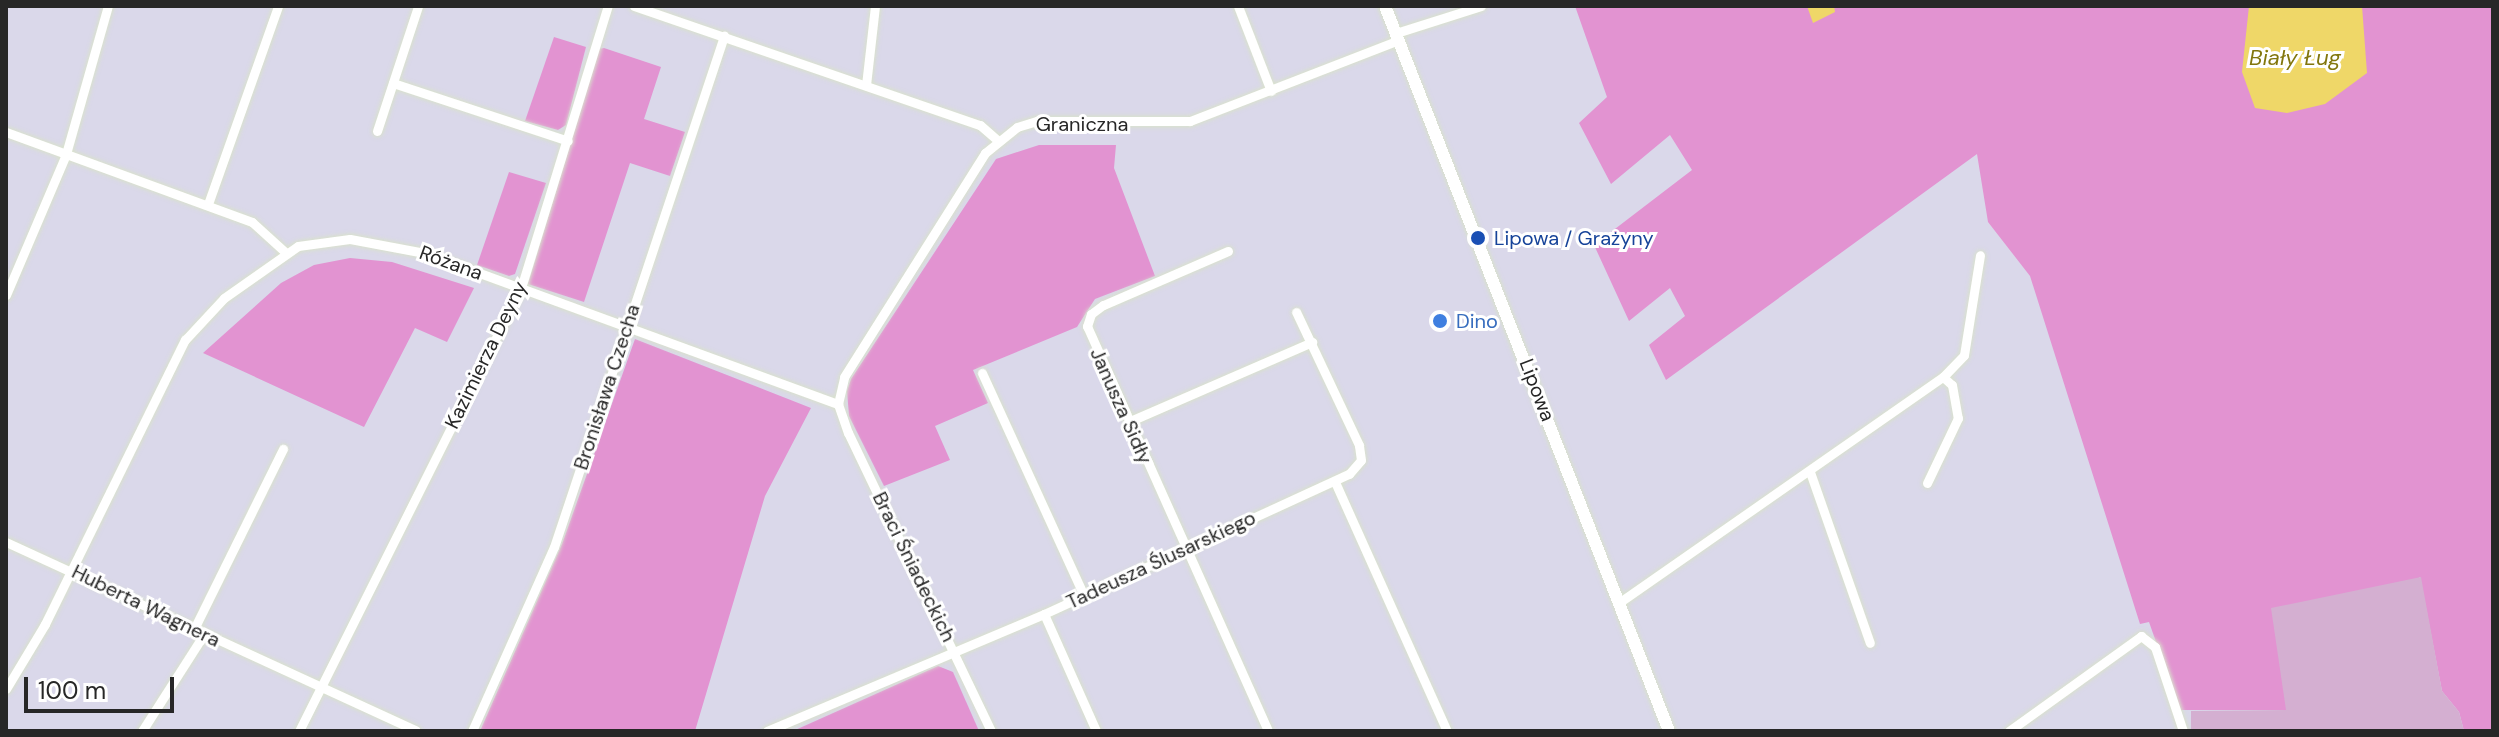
<!DOCTYPE html>
<meta charset="utf-8">
<style>
body{margin:0}
#map{position:relative;width:2499px;height:737px;overflow:hidden;background:#dad8ea;font-family:"DM Sans",sans-serif}
div>[style]{position:absolute}
[style*='--x']{left:calc(var(--x)*1px);top:calc(var(--y)*1px);width:calc(var(--w)*1px);rotate:calc(var(--a)*1deg)}
.green>*{inset:0;background:#e293d1}
.cemetery>*{inset:0;background:#d4afd1}
.water>*{inset:0;background:#efd768}
.roads{filter:drop-shadow(0 0 2px #d9e1cd) drop-shadow(0 0 2px #d9e1cd)}
.street>*{height:9px;margin:-4.5px;padding:0 4.5px;transform-origin:4.5px;border-radius:4.5px;background:#fff}
.secondary>*{height:12px;margin:-6px;padding:0 6px;transform-origin:6px;border-radius:6px;background:#fff}
.dots>*{width:22px;height:22px;translate:-50% -50%;box-sizing:border-box;border:4px solid #fff;border-radius:50%}
span{translate:-50% -50%;white-space:nowrap;text-align:center;line-height:1.15;-webkit-text-stroke:6px #fff;paint-order:stroke}
.street-label{font-size:20px;color:#272727}
.transit-label{font-size:20px;color:#164399}
.left{translate:0 -50%;text-align:left}
.shop-label{font-size:20px;color:#366cbe}
.water-label{font-size:22px;color:#82760d;font-style:italic}
.frame{position:absolute;inset:0;border:8px solid #272727;pointer-events:none}
.scale{position:absolute;left:24px;top:677px;width:150px;height:36px;box-sizing:border-box;border:4px solid #272727;border-top:0;padding-left:10px;font-size:24px;line-height:28px;white-space:nowrap;color:#272727;-webkit-text-stroke:6px #fff;paint-order:stroke}
</style>
<div id="map">
<div class="green">
<div style="clip-path:polygon(1575px 6px,2493px 6px,2493px 731px,2464px 731px,2459px 712px,2442px 691px,2420px 577px,2287px 710px,2180px 710px,2149px 622px,2140px 624px,2030px 276px,1988px 222px,1977px 154px,1666px 380px,1649px 345px,1685px 316px,1670px 288px,1629px 321px,1594px 245px,1692px 170px,1670px 135px,1611px 184px,1579px 123px,1607px 97px)"></div>
<div style="clip-path:polygon(554px 37px,586px 47px,566px 125px,558px 130px,525px 121px)"></div>
<div style="clip-path:polygon(604px 48px,661px 67px,644px 119px,685px 132px,670px 176px,630px 163px,584px 302px,528px 284px,599px 49px)"></div>
<div style="clip-path:polygon(1039px 145px,1116px 145px,1114px 168px,1155px 276px,1095px 299px,1077px 327px,973px 370px,988px 403px,935px 426px,950px 460px,884px 486px,849px 416px,847px 391px,851px 379px,996px 159px)"></div>
<div style="clip-path:polygon(509px 172px,546px 183px,515px 274px,509px 276px,477px 265px)"></div>
<div style="clip-path:polygon(350px 258px,392px 262px,474px 288px,447px 342px,415px 328px,364px 427px,203px 353px,281px 283px,314px 265px)"></div>
<div style="clip-path:polygon(635px 339px,811px 408px,765px 496px,695px 731px,480px 731px,562px 544px)"></div>
<div style="clip-path:polygon(938px 666px,953px 672px,979px 731px,793px 731px)"></div>
</div>
<div class="cemetery">
<div style="clip-path:polygon(2421px 577px,2442px 691px,2459px 712px,2464px 731px,2191px 731px,2191px 711px,2286px 710px,2271px 608px)"></div>
</div>
<div class="water">
<div style="clip-path:polygon(1807px 6px,1834px 6px,1835px 12px,1813px 23px)"></div>
<div style="clip-path:polygon(2249px 6px,2362px 6px,2367px 73px,2325px 104px,2287px 113px,2255px 108px,2242px 72px)"></div>
</div>
<div class="roads">
<div class="street">
<div style="--x:634;--y:6;--w:366;--a:19"></div>
<div style="--x:980;--y:125;--w:23;--a:41"></div>
<div style="--x:1238;--y:6;--w:91;--a:68.8"></div>
<div style="--x:1396;--y:33;--w:89;--a:-17.6"></div>
<div style="--x:393;--y:83;--w:184;--a:18.3"></div>
<div style="--x:866;--y:85;--w:80;--a:-83.5"></div>
<div style="--x:377;--y:131;--w:132;--a:-71.8"></div>
<div style="--x:6;--y:132;--w:262;--a:20.1"></div>
<div style="--x:252;--y:222;--w:45;--a:42.3"></div>
<div style="--x:208;--y:204;--w:210;--a:-70.5"></div>
<div style="--x:1228;--y:251;--w:136;--a:156.6"></div>
<div style="--x:1103;--y:305;--w:15;--a:143"></div>
<div style="--x:1091;--y:314;--w:13;--a:108"></div>
<div style="--x:1087;--y:326;--w:444;--a:65.9"></div>
<div style="--x:6;--y:295;--w:153;--a:-66.9"></div>
<div style="--x:66;--y:154;--w:154;--a:-74.2"></div>
<div style="--x:982;--y:373;--w:245;--a:65.4"></div>
<div style="--x:1943;--y:377;--w:30;--a:-46"></div>
<div style="--x:1964;--y:355;--w:101;--a:-80.9"></div>
<div style="--x:1128;--y:422;--w:201;--a:-23.5"></div>
<div style="--x:1810;--y:472;--w:181;--a:70.7"></div>
<div style="--x:1335;--y:482;--w:273;--a:65.8"></div>
<div style="--x:6;--y:542;--w:451;--a:24.7"></div>
<div style="--x:1620;--y:602;--w:394;--a:-34.9"></div>
<div style="--x:1943;--y:377;--w:12;--a:42"></div>
<div style="--x:1952;--y:385;--w:34;--a:80"></div>
<div style="--x:1958;--y:418;--w:72;--a:115.5"></div>
<div style="--x:1044;--y:614;--w:128;--a:66"></div>
<div style="--x:194;--y:629;--w:201;--a:-63.7"></div>
<div style="--x:6;--y:689;--w:76;--a:-59"></div>
<div style="--x:45;--y:624;--w:317;--a:-63.8"></div>
<div style="--x:185;--y:340;--w:57;--a:-47.1"></div>
<div style="--x:224;--y:298;--w:90;--a:-35.1"></div>
<div style="--x:298;--y:246;--w:52;--a:-7.7"></div>
<div style="--x:350;--y:239;--w:76;--a:10.6"></div>
<div style="--x:425;--y:253;--w:440;--a:20.1"></div>
<div style="--x:142;--y:731;--w:115;--a:-57.4"></div>
<div style="--x:299;--y:731;--w:496;--a:-63.4"></div>
<div style="--x:521;--y:288;--w:295;--a:-72.9"></div>
<div style="--x:472;--y:731;--w:201;--a:-66"></div>
<div style="--x:554;--y:547;--w:539;--a:-71.6"></div>
<div style="--x:767;--y:731;--w:301;--a:-22.9"></div>
<div style="--x:1044;--y:614;--w:336;--a:-24.7"></div>
<div style="--x:1349;--y:474;--w:18;--a:-49"></div>
<div style="--x:1361;--y:460;--w:15;--a:-98"></div>
<div style="--x:1359;--y:445;--w:147;--a:-115.3"></div>
<div style="--x:991;--y:731;--w:331;--a:-115.6"></div>
<div style="--x:848;--y:433;--w:31;--a:-109"></div>
<div style="--x:838;--y:404;--w:28;--a:-77"></div>
<div style="--x:844;--y:377;--w:265;--a:-57.8"></div>
<div style="--x:985;--y:153;--w:41;--a:-39.1"></div>
<div style="--x:1017;--y:127;--w:21;--a:-17"></div>
<div style="--x:1037;--y:121;--w:153;--a:0"></div>
<div style="--x:1190;--y:121;--w:224;--a:-21.2"></div>
<div style="--x:2009;--y:731;--w:163;--a:-35.7"></div>
<div style="--x:2141;--y:636;--w:18;--a:38"></div>
<div style="--x:2155;--y:647;--w:89;--a:71.6"></div>
</div>
<div class="secondary">
<div style="--x:1385;--y:6;--w:779;--a:68.61"></div>
</div>
</div>
<div class="dots">
<div style="left:1478px;top:238px;background:#1a4fb4"></div>
<div style="left:1440px;top:321px;background:#3f7fe0"></div>
</div>
<div class="street-label">
<span style="left:1082px;top:124px">Graniczna</span>
<span style="left:451px;top:263px;rotate:20deg">Różana</span>
<span style="left:486px;top:355px;rotate:-64deg">Kazimierza Deyny</span>
<span style="left:607px;top:387px;rotate:-72deg">Bronisława Czecha</span>
<span style="left:1537px;top:390px;rotate:69deg">Lipowa</span>
<span style="left:1121px;top:406px;rotate:66deg">Janusza Sidły</span>
<span style="left:1161px;top:560px;rotate:-25deg">Tadeusza Ślusarskiego</span>
<span style="left:914px;top:567px;rotate:64deg">Braci Śniadeckich</span>
<span style="left:146px;top:606px;rotate:26deg">Huberta Wagnera</span>
</div>
<div class="transit-label">
<span class="left" style="left:1494px;top:238px">Lipowa / Grażyny</span>
</div>
<div class="shop-label">
<span class="left" style="left:1456px;top:321px">Dino</span>
</div>
<div class="water-label">
<span style="left:2295px;top:58px">Biały Ług</span>
</div>
<div class="frame"></div>
<div class="scale">100 m</div>
</div>
